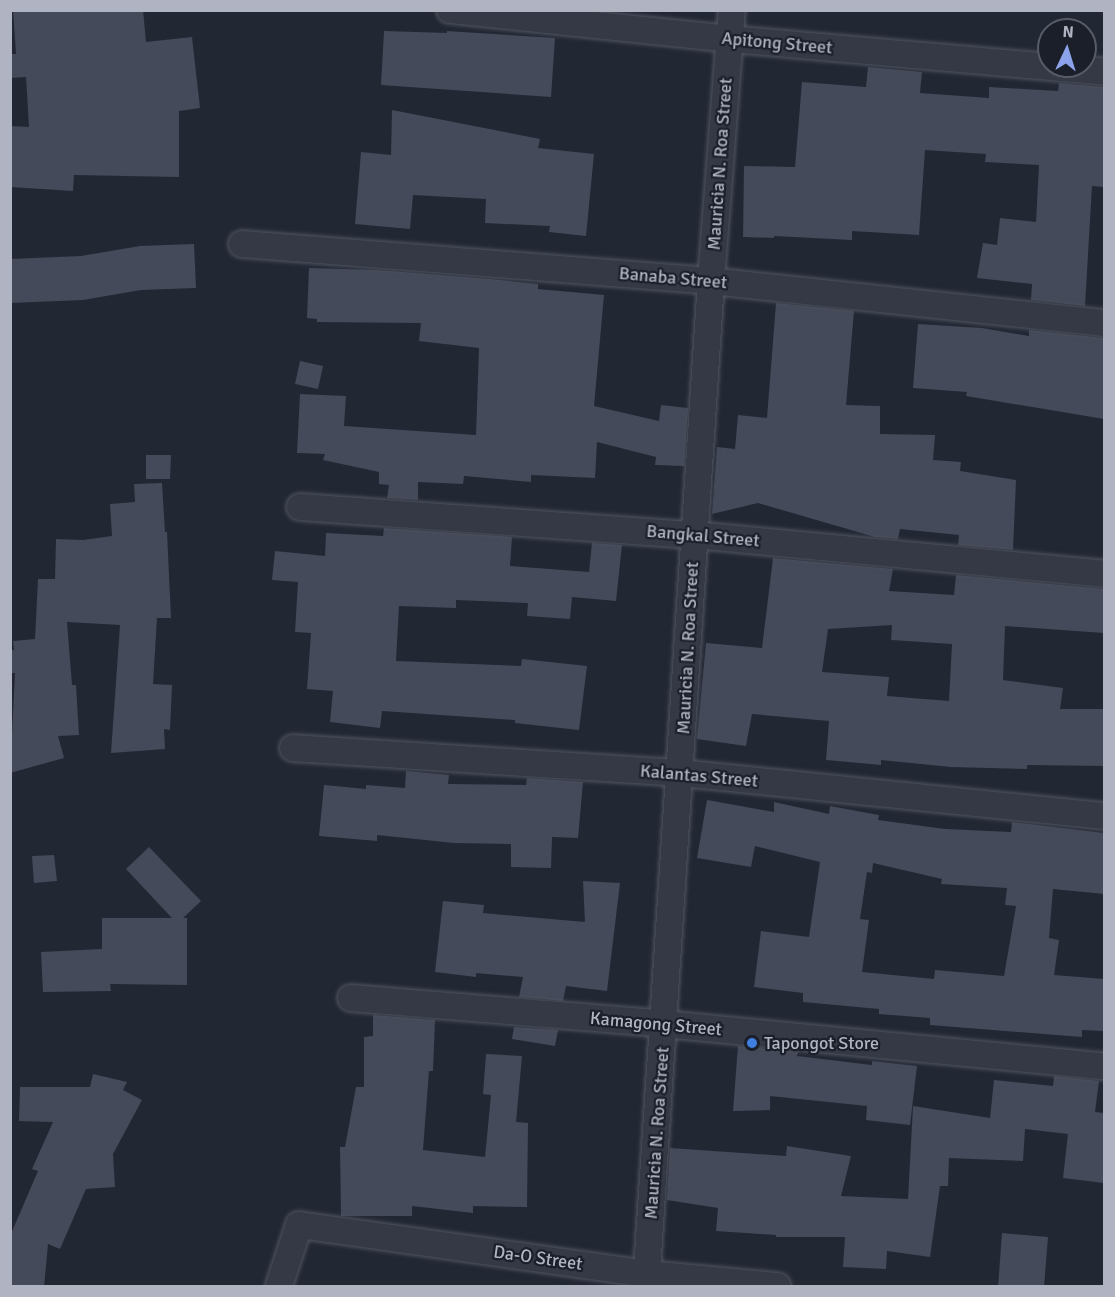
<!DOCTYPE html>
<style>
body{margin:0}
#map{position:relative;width:1115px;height:1297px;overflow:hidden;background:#222734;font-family:Signika,sans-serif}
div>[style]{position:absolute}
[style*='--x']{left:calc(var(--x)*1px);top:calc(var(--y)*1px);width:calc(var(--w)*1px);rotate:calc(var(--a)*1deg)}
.building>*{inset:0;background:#444a59}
.roads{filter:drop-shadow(0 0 2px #505460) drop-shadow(0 0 2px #505460)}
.street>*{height:26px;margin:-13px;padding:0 13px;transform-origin:13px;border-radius:13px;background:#353945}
.dots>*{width:16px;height:16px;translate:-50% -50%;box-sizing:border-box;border:3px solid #1b1f2a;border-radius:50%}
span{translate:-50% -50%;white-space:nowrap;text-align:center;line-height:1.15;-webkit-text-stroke:4.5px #1b1f2a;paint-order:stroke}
.street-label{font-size:18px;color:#b0b4c2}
.poi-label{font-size:18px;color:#b0b4c2}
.left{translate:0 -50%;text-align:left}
.frame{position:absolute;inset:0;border:12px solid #b0b4c2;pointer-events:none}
.north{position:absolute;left:1037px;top:18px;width:60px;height:60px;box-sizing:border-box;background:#1b1f2a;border:2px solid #575b67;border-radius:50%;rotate:4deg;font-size:16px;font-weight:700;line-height:24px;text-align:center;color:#b0b4c2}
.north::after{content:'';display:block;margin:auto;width:21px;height:27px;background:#8ca2ea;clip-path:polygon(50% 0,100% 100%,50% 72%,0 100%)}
</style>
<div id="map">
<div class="building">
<div style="clip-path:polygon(13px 10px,143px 10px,146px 42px,192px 37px,200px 108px,179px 111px,179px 177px,74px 175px,73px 191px,10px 187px,10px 126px,29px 127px,26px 77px,10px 78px,10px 54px,16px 54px)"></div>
<div style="clip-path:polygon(384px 31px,447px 33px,447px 31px,555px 38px,551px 97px,381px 85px)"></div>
<div style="clip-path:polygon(868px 67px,922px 72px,920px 93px,989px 98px,989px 87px,1058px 91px,1059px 83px,1104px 87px,1104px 187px,1092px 186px,1085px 306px,1031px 300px,1032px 284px,977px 278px,983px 243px,997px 245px,1000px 218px,1036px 222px,1039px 165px,985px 162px,986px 154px,925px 150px,919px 235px,852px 231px,852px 240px,774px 236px,774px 238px,743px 237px,744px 166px,795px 167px,802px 82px,866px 87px)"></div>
<div style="clip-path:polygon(392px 110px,540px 139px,538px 148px,594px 154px,586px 236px,549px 232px,550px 226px,485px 223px,486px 199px,413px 195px,410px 229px,355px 224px,361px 152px,391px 155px)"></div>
<div style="clip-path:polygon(194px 244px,196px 288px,141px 290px,83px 300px,10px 303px,10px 259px,81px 256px,140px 246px)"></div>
<div style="clip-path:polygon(309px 268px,378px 270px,490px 279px,538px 284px,538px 289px,604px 295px,594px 406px,659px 421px,661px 405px,688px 408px,684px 466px,655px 465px,656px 457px,597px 442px,595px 478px,531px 475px,531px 482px,464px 476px,463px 484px,418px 482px,418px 500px,387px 498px,389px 485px,379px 484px,379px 472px,323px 460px,325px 454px,297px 453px,300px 394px,346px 396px,344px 426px,476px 435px,479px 348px,419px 341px,421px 323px,317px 322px,317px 319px,307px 318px)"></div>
<div style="clip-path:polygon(776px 303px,854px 311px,846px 405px,880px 406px,880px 434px,935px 435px,933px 460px,961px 462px,960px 471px,1016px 480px,1013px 550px,958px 545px,959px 535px,900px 529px,898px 539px,875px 537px,758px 503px,712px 514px,717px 447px,735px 449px,738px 415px,767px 418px)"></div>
<div style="clip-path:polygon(918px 324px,982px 328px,1029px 336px,1029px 330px,1104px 338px,1104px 419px,966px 396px,967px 392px,913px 388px)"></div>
<div style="clip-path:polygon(300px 361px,323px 366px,318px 389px,295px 384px)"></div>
<div style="clip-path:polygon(146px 455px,171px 455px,170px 479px,146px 479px)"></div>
<div style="clip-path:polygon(162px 483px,165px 532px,167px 532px,171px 618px,157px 618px,153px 684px,172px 685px,170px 730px,164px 729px,165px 749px,111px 753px,120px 625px,67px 622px,72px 685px,76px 685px,79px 735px,58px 736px,64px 758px,10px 773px,15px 673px,10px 673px,10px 650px,14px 650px,13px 641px,35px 639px,38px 579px,55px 579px,56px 539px,83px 540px,112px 536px,110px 504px,135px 502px,134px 484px)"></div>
<div style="clip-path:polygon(384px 528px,512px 537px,510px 566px,589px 572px,592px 543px,622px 545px,616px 601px,572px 597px,570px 619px,527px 616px,528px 603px,456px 600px,456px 608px,399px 606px,396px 661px,521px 666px,522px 659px,587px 666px,579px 730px,515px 723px,515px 720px,382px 711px,380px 728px,330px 722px,333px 691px,307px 689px,311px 633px,295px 632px,298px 582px,272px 580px,275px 551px,325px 556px,326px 533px,383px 536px)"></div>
<div style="clip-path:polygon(evenodd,773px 558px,893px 569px,889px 591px,954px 595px,956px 575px,1104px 589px,1104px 633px,1005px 626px,1003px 680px,1063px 688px,1060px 709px,1104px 709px,1104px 766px,1027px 765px,1027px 769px,951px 767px,881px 760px,881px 765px,826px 760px,829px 721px,752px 714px,746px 746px,697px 739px,706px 643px,762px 648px,773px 558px,892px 625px,891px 640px,952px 644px,949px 701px,887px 696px,889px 677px,822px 672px,828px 629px,892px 625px)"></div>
<div style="clip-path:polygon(406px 771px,449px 775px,448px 784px,526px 785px,527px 778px,583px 782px,578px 838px,552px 837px,551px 868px,511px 867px,511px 844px,454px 843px,377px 835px,377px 841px,319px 836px,324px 785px,366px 789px,366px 785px,405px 788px)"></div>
<div style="clip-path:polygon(evenodd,707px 800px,774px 812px,774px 802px,829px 814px,830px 806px,879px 815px,878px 820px,945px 829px,1011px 832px,1012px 822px,1104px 833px,1104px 894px,1053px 889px,1049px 938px,1059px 940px,1054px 975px,1104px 979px,1104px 1031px,1082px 1030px,1082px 1037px,930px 1025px,930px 1018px,879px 1014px,879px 1009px,803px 1002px,803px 993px,754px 987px,761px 931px,809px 937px,820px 862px,755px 846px,751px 867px,697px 858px,707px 800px,873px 863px,942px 879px,941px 884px,1007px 888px,1005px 905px,1016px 906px,1004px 976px,935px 970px,934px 979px,862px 972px,869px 920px,860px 919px,867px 872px,872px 873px,873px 863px)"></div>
<div style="clip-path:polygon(149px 847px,201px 901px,183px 918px,187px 918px,187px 985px,110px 984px,111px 991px,43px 992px,41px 952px,102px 949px,102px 918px,172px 918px,126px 869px)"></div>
<div style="clip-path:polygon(54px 855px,57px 881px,34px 883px,32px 856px)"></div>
<div style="clip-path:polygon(583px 881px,620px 883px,607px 991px,566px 986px,563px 1001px,519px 997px,523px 977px,476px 973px,476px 977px,435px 972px,443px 901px,484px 905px,483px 913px,585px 922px)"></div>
<div style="clip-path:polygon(373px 1015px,435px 1020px,433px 1071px,429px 1071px,423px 1150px,485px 1157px,491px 1095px,483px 1094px,486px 1054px,522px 1056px,516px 1122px,528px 1123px,527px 1207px,473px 1206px,473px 1213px,412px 1206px,412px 1216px,341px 1216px,340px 1147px,345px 1147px,356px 1087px,364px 1087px,364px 1037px,373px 1036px)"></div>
<div style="clip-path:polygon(514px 1027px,558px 1030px,555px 1046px,512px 1039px)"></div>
<div style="clip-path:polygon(738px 1046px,798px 1052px,797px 1056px,872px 1065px,872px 1061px,917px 1066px,910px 1125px,866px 1120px,867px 1106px,770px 1096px,770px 1110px,733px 1111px)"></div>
<div style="clip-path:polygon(93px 1074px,127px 1082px,123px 1090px,142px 1100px,113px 1154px,115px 1187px,86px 1189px,60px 1249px,48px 1244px,44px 1287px,10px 1287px,10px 1236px,38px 1171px,32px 1169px,53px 1122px,19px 1121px,20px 1087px,90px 1087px)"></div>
<div style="clip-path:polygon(1054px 1076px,1099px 1081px,1095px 1112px,1104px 1113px,1104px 1183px,1063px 1178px,1068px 1134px,1025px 1129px,1023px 1161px,949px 1158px,948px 1186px,940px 1186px,930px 1257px,887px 1251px,886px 1269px,843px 1267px,845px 1237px,776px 1237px,776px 1235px,716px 1231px,718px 1208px,667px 1200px,670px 1148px,786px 1156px,787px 1146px,851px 1156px,841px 1196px,908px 1199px,913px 1106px,990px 1118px,994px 1080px,1053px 1086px)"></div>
<div style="clip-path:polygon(1002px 1233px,1048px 1237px,1044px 1287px,998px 1287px)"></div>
</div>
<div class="roads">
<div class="street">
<div style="--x:450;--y:10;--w:281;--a:5.9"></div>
<div style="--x:730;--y:39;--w:375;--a:5"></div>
<div style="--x:242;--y:244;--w:470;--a:4.5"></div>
<div style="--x:711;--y:281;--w:395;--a:6.1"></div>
<div style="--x:300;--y:507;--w:395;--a:4.1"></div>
<div style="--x:694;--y:535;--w:412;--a:5.4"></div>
<div style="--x:293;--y:748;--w:388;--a:3.7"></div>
<div style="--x:680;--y:773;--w:426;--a:5.8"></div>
<div style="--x:351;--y:998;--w:314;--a:4.7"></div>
<div style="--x:664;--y:1024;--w:442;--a:5.5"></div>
<div style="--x:279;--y:1286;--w:64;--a:-71.8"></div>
<div style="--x:299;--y:1225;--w:351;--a:8"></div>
<div style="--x:647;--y:1274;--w:131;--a:5.3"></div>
<div style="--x:646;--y:1286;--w:1007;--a:-86.3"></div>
<div style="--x:711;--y:281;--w:272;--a:-85.6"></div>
</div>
</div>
<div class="dots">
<div style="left:752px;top:1043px;background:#3f7fe0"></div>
</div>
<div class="street-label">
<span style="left:777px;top:43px;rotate:5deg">Apitong Street</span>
<span style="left:720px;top:164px;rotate:-86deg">Mauricia N. Roa Street</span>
<span style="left:673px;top:278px;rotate:5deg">Banaba Street</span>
<span style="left:703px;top:536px;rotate:5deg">Bangkal Street</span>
<span style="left:688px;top:648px;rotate:-87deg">Mauricia N. Roa Street</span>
<span style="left:699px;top:776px;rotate:5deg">Kalantas Street</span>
<span style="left:656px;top:1024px;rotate:5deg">Kamagong Street</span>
<span style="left:657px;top:1133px;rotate:-86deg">Mauricia N. Roa Street</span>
<span style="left:538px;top:1258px;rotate:8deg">Da-O Street</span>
</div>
<div class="poi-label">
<span class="left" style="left:764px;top:1043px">Tapongot Store</span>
</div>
<div class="frame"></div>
<div class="north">N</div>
</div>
